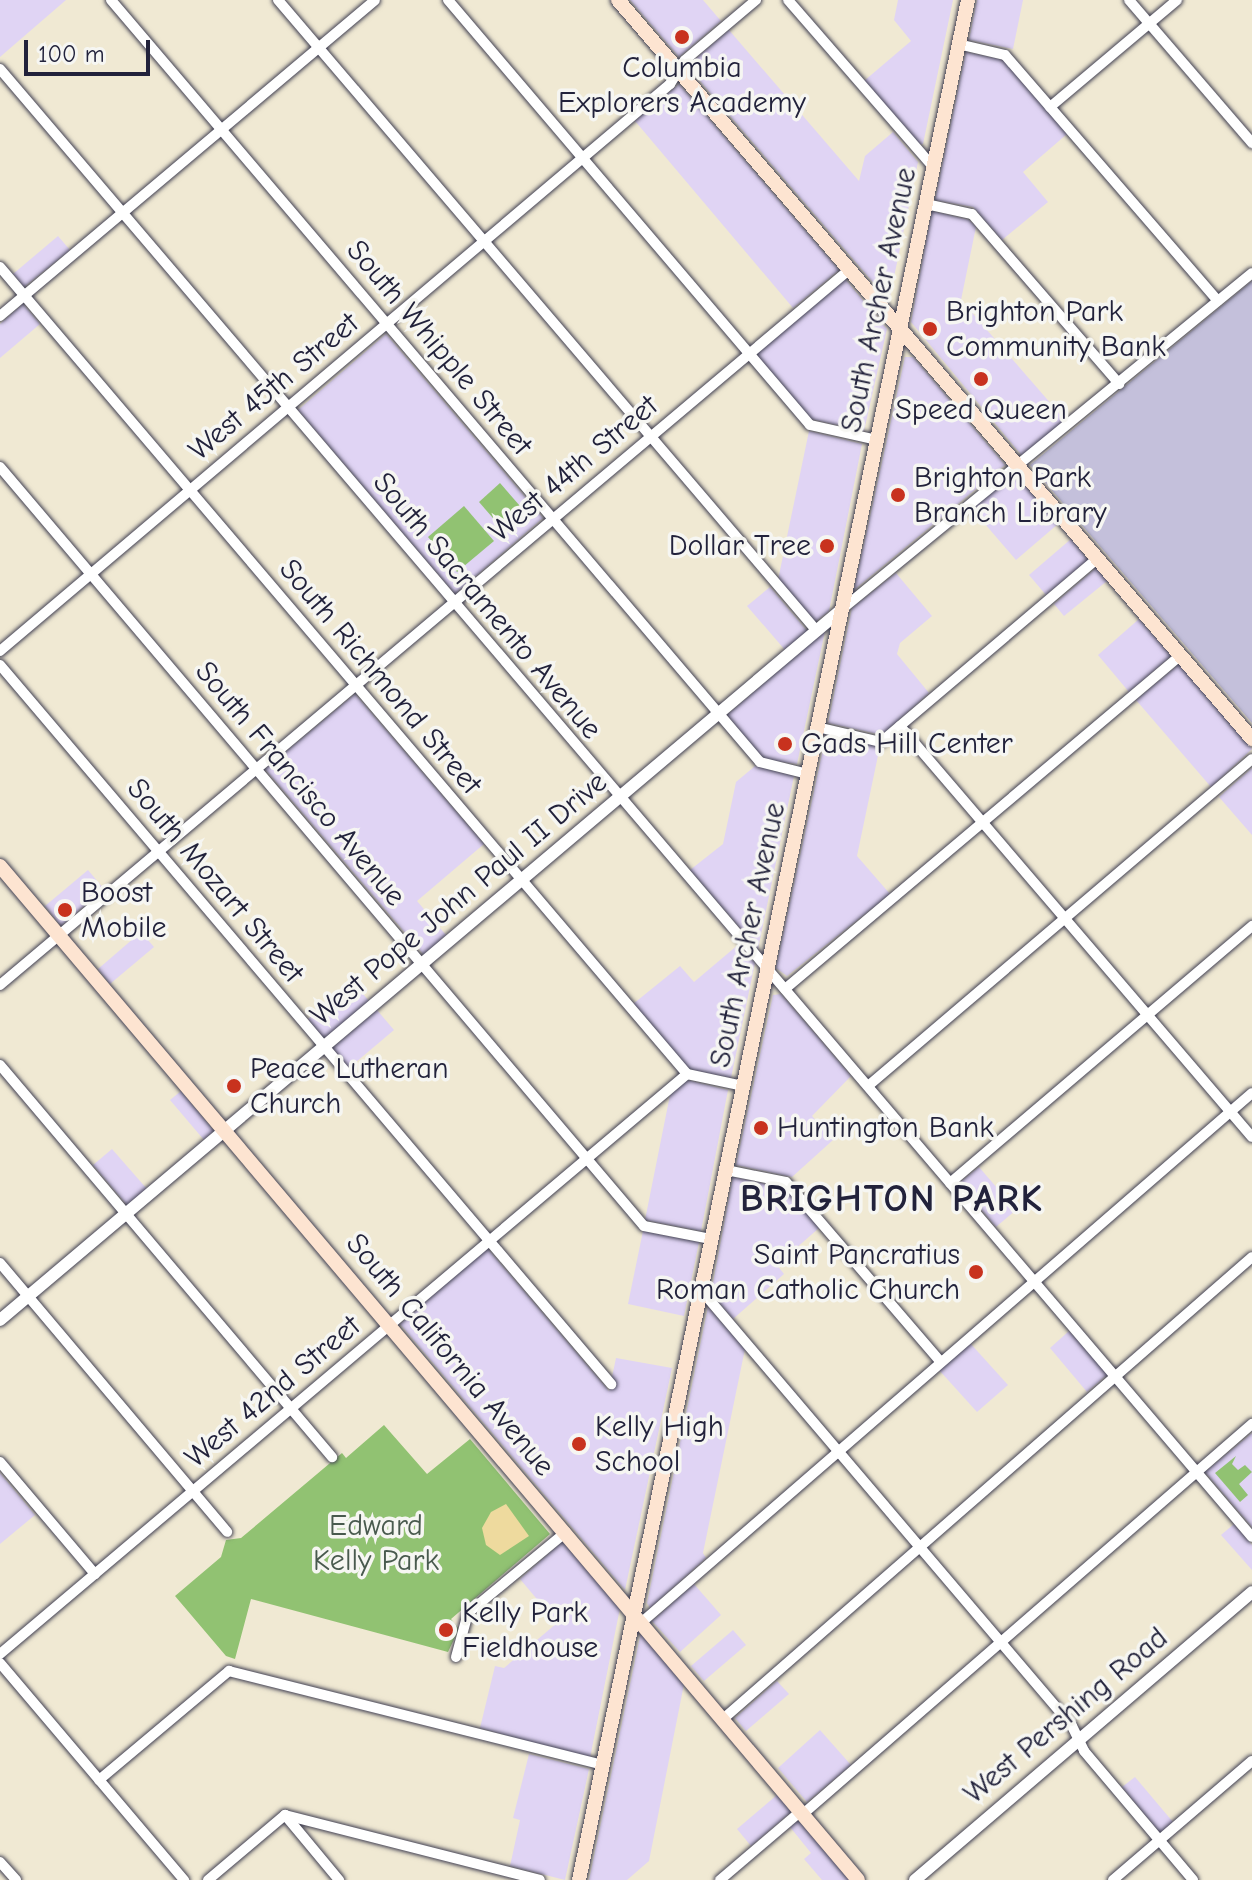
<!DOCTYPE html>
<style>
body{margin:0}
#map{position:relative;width:1252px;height:1880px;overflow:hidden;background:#f0e9d3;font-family:"Comic Neue",sans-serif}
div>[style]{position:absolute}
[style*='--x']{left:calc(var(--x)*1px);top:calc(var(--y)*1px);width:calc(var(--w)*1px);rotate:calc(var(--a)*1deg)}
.built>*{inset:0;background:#e0d4f4}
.industrial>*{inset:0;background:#c4c0db}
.green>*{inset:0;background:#91c272}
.sand>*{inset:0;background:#eeda9e}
.roads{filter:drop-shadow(0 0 2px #414052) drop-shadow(0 0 2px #414052)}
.minor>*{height:10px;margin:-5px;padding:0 5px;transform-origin:5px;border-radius:5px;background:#fff}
.tertiary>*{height:12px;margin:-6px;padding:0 6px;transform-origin:6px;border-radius:6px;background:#fff}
.secondary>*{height:14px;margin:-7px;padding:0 7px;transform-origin:7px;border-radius:7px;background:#fde4d1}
.dots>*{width:22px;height:22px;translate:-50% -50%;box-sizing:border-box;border:4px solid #f6f6f2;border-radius:50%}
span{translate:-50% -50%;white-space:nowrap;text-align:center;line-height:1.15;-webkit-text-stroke:7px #f6f6f2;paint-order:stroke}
.poi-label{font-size:30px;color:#22223b}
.left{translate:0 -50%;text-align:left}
.right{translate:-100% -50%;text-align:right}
.street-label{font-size:30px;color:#22223b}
.park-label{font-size:30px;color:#495a4e}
.district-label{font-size:38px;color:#22223b;font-weight:700;letter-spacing:2px}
.scale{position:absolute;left:24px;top:40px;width:126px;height:36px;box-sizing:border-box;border:4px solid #22223b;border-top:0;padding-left:10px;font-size:24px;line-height:28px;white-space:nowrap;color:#22223b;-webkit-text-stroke:6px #f6f6f2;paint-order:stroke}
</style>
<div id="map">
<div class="built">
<div style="clip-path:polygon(0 0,66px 0,0 57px)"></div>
<div style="clip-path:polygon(630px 0,703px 0,721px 21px,679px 57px)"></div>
<div style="clip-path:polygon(898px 0,953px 0,923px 144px,919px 144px,864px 81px,911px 41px,894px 20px)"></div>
<div style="clip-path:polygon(977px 0,1023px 0,1013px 49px,969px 40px)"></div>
<div style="clip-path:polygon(729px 30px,859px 181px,865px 156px,893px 132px,918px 162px,889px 301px,687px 66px)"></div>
<div style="clip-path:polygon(966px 52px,1003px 60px,1067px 134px,1023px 172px,1048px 202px,1002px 240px,973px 207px,935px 200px)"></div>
<div style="clip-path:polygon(679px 84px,839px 270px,793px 308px,635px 121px)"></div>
<div style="clip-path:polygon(932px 211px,969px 220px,976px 227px,961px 300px,1066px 421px,1023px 457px,911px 322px)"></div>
<div style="clip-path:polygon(58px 236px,70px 250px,24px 287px,13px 274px)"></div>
<div style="clip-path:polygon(845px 279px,887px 329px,864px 431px,811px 419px,756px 354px)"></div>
<div style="clip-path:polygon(23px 304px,40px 324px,0 358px,0 324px)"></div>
<div style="clip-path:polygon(386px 334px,543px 518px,455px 594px,298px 410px)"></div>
<div style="clip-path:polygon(905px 357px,913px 357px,1005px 465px,854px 590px)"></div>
<div style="clip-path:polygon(809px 431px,862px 444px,829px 611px,815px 622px,778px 580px)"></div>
<div style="clip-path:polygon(1014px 473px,1058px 524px,1016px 560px,972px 509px)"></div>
<div style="clip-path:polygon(1071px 539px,1088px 560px,1046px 595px,1029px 575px)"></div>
<div style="clip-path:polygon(1096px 568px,1107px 581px,1064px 616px,1054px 604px)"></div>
<div style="clip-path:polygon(896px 573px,932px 616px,900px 643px,897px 654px,929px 693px,882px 735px,828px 723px,852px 608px)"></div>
<div style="clip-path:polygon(770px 587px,808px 632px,785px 650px,747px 606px)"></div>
<div style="clip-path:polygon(1139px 619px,1171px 656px,1129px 692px,1098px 655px)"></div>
<div style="clip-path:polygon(825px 631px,797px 764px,763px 759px,727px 715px)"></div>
<div style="clip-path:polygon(1179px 664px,1252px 749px,1211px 787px,1136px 700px)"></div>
<div style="clip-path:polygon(355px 694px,484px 844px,417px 901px,446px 935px,424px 955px,265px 769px)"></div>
<div style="clip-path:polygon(826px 735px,880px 746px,857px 856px,890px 894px,787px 976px,776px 968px)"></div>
<div style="clip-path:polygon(755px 766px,794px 776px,758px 949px,690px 870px,723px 844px,736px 782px)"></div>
<div style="clip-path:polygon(1252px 768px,1252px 835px,1219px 797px)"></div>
<div style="clip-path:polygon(88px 870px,104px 889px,61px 926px,45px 906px)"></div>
<div style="clip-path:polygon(141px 932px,154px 947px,110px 984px,98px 969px)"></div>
<div style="clip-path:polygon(739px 944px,755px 963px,731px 1078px,688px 1069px,633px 1004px,680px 966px,694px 982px)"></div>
<div style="clip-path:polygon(352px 981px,369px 1001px,324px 1039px,308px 1019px)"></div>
<div style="clip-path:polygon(781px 994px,851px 1076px,812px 1116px,833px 1140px,792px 1177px,736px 1165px,773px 995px)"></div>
<div style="clip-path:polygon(377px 1010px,394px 1030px,349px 1068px,332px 1048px)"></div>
<div style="clip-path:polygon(687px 1080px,728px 1090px,701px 1231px,645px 1220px,670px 1095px)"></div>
<div style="clip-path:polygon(181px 1091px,214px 1131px,204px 1140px,170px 1100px)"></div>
<div style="clip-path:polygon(112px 1149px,147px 1189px,127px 1205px,93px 1165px)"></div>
<div style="clip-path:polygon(979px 1167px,1016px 1210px,996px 1227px,959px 1183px)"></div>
<div style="clip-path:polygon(733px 1177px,785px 1188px,819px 1228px,777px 1265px,784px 1274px,733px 1319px,711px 1293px)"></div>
<div style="clip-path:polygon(643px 1231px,699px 1242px,684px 1316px,628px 1304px)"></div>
<div style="clip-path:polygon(487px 1248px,609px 1391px,616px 1358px,672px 1368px,625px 1590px,400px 1324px)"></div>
<div style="clip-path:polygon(708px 1307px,745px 1349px,703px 1553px,706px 1558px,650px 1608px,647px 1603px)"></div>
<div style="clip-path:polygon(1069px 1331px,1108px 1374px,1087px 1392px,1050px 1348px)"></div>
<div style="clip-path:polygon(970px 1343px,1008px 1385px,977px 1412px,939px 1370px)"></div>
<div style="clip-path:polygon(1252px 1433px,1252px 1527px,1205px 1472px)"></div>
<div style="clip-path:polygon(0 1473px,35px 1515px,0 1544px)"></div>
<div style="clip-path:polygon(1234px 1524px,1252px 1545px,1252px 1570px,1221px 1535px)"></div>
<div style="clip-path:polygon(563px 1541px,620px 1608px,590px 1758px,480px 1728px,495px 1666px,504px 1668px,557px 1623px,520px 1579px)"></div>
<div style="clip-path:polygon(694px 1584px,721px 1615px,680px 1652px,652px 1621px)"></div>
<div style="clip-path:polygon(733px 1630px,746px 1645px,704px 1681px,691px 1666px)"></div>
<div style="clip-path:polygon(641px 1632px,684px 1684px,649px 1861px,627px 1880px,589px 1880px)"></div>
<div style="clip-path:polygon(777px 1681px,789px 1694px,746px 1731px,735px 1718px)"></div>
<div style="clip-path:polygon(820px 1730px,851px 1765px,807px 1802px,778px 1768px)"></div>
<div style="clip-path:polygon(529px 1754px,589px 1769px,565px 1880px,510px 1866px,520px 1820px,513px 1818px)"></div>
<div style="clip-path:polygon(1135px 1777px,1173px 1822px,1160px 1833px,1122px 1787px)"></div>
<div style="clip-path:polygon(778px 1794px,792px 1811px,751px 1846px,737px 1829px)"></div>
<div style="clip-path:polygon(800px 1819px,851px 1880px,822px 1880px,804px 1859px,811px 1853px,790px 1827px)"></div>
</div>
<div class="industrial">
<div style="clip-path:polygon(1252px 281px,1252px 723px,1030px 465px)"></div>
</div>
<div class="green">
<div style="clip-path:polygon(500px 483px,520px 506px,499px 525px,479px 502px)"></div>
<div style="clip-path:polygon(464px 506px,494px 541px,457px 572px,428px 537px)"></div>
<div style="clip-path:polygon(384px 1425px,427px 1474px,470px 1439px,550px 1534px,451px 1619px,459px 1629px,448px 1652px,251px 1599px,235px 1659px,226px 1656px,175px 1596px,221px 1557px,226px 1540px,241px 1538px,342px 1453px,346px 1458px)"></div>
<div style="clip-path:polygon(1236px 1456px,1232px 1464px,1238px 1470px,1245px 1465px,1252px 1472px,1239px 1484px,1248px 1495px,1240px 1502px,1215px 1473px)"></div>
</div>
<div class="sand">
<div style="clip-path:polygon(506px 1504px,529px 1536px,500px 1555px,486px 1545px,482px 1528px,491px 1512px)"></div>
</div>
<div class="roads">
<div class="minor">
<div style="--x:111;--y:0;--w:1001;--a:49.58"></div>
<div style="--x:760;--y:762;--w:49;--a:14"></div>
<div style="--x:278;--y:0;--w:830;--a:49.5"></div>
<div style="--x:448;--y:0;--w:558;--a:49.58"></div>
<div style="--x:810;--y:425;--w:69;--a:12.6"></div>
<div style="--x:788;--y:0;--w:221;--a:49"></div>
<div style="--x:1129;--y:0;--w:189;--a:49.3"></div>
<div style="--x:958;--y:44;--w:48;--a:13.2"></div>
<div style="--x:1005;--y:55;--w:325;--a:49.1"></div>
<div style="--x:0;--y:69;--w:1929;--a:49.54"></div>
<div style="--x:1050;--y:107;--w:166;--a:-40.1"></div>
<div style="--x:926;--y:204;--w:47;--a:12.3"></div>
<div style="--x:972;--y:214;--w:225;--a:49.1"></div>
<div style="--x:0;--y:267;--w:1060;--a:49.59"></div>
<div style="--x:687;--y:1074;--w:57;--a:12.1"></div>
<div style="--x:0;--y:316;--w:490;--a:-40.1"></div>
<div style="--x:0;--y:467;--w:995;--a:49.69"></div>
<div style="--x:644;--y:1226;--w:68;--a:11"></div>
<div style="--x:841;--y:610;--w:531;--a:-39.35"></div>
<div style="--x:0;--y:651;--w:878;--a:-40.24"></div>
<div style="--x:670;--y:84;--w:28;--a:-58"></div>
<div style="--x:685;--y:60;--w:93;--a:-40.2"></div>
<div style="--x:0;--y:665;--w:944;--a:49.64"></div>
<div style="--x:900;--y:726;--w:541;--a:49.42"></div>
<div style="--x:817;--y:727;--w:66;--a:13.2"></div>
<div style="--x:881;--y:742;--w:285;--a:-40.3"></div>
<div style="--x:0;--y:985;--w:1111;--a:-40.11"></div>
<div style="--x:785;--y:989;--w:518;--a:-40.15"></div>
<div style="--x:0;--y:1065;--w:514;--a:49.74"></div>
<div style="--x:868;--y:1086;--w:504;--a:-40.42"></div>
<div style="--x:726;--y:1170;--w:61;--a:11.3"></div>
<div style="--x:786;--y:1182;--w:236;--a:49.3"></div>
<div style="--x:950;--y:1183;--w:397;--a:-40.4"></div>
<div style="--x:0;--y:1263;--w:352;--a:49.8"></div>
<div style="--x:701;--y:1290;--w:572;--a:49.6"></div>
<div style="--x:1072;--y:1726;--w:28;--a:64"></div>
<div style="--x:1084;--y:1751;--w:169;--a:49.8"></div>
<div style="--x:0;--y:1462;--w:147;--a:49.7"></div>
<div style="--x:642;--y:1622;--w:807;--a:-40.93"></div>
<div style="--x:0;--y:1654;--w:899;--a:-40.17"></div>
<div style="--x:456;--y:1657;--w:46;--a:-74.7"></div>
<div style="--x:468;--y:1613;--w:127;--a:-39.6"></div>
<div style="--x:0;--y:1663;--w:285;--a:49.7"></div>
<div style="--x:723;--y:1719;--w:702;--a:-41.13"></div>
<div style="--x:99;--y:1780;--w:170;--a:-40"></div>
<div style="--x:229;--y:1671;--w:386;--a:14.1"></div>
<div style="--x:803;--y:1814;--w:595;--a:-40.98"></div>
<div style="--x:285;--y:1815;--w:263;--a:14.3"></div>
<div style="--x:285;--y:1815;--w:85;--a:50.3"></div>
<div style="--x:0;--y:1862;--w:24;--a:48"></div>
<div style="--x:208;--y:1880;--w:101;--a:-40.2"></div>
<div style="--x:720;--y:1880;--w:106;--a:-40.4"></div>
<div style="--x:1113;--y:1880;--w:183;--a:-40.6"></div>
</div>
<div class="tertiary">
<div style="--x:0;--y:1320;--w:1101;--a:-40.17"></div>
<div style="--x:915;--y:1880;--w:443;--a:-40.5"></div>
</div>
<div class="secondary">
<div style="--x:618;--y:0;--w:974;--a:49.37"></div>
<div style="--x:0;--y:866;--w:1328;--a:49.76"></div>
<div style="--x:579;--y:1880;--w:1920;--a:-78.31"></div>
</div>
</div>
<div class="dots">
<div style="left:682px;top:37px;background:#c8321e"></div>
<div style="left:930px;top:329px;background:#c8321e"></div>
<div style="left:981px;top:379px;background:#c8321e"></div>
<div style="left:898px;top:495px;background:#c8321e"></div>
<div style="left:827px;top:546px;background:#c8321e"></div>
<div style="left:785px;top:744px;background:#c8321e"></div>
<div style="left:65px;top:910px;background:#c8321e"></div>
<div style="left:234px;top:1086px;background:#c8321e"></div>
<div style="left:761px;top:1128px;background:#c8321e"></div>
<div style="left:976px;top:1272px;background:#c8321e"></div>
<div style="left:579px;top:1444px;background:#c8321e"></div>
<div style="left:446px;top:1630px;background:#c8321e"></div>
</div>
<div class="poi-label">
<span style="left:682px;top:85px">Columbia<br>Explorers Academy</span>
<span class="left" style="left:946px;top:329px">Brighton Park<br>Community Bank</span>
<span style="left:981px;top:410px">Speed Queen</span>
<span class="left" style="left:914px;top:495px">Brighton Park<br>Branch Library</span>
<span class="right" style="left:811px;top:546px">Dollar Tree</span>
<span class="left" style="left:801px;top:744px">Gads Hill Center</span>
<span class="left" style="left:81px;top:910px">Boost<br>Mobile</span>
<span class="left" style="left:250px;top:1086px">Peace Lutheran<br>Church</span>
<span class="left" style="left:777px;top:1128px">Huntington Bank</span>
<span class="right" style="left:960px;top:1272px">Saint Pancratius<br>Roman Catholic Church</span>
<span class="left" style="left:595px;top:1444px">Kelly High<br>School</span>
<span class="left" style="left:462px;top:1630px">Kelly Park<br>Fieldhouse</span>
</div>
<div class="street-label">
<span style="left:879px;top:300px;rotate:-78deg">South Archer Avenue</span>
<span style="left:439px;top:348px;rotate:50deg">South Whipple Street</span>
<span style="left:274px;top:387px;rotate:-40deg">West 45th Street</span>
<span style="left:574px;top:469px;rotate:-40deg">West 44th Street</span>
<span style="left:487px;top:606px;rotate:50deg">South Sacramento Avenue</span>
<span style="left:380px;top:677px;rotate:50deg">South Richmond Street</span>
<span style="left:300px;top:784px;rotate:50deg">South Francisco Avenue</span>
<span style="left:215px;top:881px;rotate:50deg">South Mozart Street</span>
<span style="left:459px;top:899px;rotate:-40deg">West Pope John Paul II Drive</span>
<span style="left:748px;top:935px;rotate:-78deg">South Archer Avenue</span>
<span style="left:450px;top:1355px;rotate:50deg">South California Avenue</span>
<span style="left:273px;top:1392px;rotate:-40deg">West 42nd Street</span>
<span style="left:1066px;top:1716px;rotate:-40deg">West Pershing Road</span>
</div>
<div class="park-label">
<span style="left:376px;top:1543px">Edward<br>Kelly Park</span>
</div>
<div class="district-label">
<span style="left:892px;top:1200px">BRIGHTON PARK</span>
</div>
<div class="scale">100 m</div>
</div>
